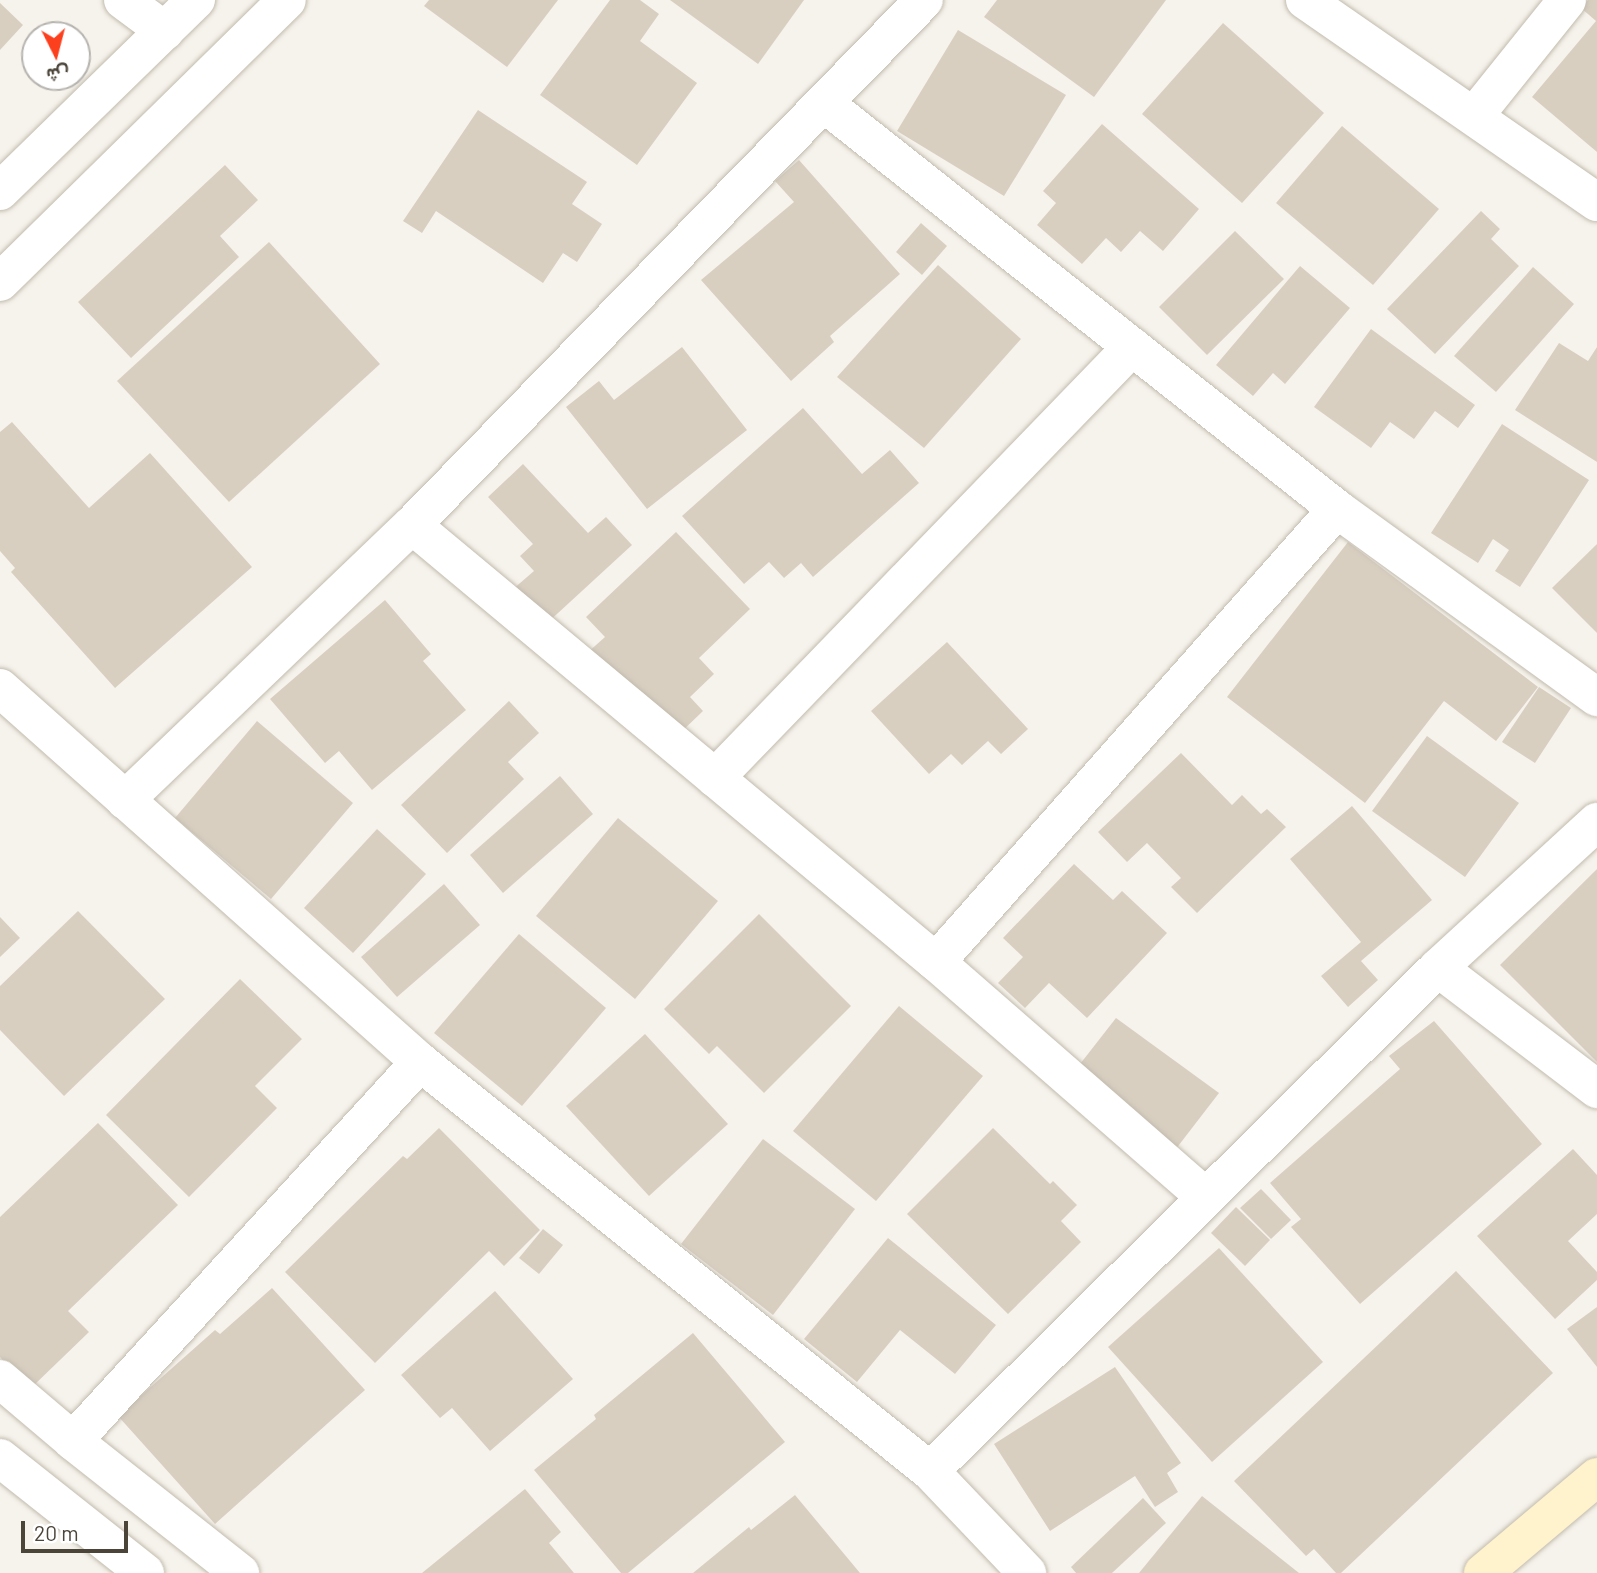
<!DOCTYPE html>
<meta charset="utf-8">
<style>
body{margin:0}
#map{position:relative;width:1597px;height:1573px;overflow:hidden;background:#f6f3ec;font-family:Barlow,Vazirmatn,sans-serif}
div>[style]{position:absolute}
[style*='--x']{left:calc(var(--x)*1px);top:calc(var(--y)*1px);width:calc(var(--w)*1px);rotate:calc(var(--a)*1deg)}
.building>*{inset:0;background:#d8cfc1}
.roads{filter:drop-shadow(0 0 2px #c2bbae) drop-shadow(0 0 2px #c2bbae)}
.minor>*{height:38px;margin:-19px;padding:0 19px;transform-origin:19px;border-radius:19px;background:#fff}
.secondary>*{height:38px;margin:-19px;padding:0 19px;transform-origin:19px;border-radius:19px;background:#fff3cd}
span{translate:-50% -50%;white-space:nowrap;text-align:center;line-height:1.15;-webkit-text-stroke:6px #fff;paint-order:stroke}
.north{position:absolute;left:21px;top:21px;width:70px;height:70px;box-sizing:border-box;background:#fff;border:2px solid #b7b4b0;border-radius:50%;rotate:174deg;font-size:19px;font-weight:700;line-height:28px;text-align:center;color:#4b4439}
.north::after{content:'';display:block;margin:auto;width:24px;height:32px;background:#fc3f1d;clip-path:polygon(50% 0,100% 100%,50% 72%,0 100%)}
.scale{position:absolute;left:21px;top:1521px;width:107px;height:32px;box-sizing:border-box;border:4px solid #4b4439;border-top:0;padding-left:9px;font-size:21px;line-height:24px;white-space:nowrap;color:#4b4439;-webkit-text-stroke:5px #fff;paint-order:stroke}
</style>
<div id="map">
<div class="building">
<div style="clip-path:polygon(429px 0,558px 0,507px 67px,424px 6px)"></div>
<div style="clip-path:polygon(610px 0,640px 0,659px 14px,640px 41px,697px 83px,637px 165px,540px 95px)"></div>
<div style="clip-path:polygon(670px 0,804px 0,758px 64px)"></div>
<div style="clip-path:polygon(997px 0,1166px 0,1094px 97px,984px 17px)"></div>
<div style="clip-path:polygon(1588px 0,1597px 0,1597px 152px,1532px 97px,1596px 21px,1581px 8px)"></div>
<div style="clip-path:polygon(0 3px,23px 25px,0 50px)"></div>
<div style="clip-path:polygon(1223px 23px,1324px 113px,1242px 203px,1142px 114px)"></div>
<div style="clip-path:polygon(958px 30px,1066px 95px,1004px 196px,897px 131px)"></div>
<div style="clip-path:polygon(478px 110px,587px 182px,572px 204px,602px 224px,577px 262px,563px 253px,543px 283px,436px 211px,422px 233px,403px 221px)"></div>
<div style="clip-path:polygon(1102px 124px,1199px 209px,1163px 251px,1140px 231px,1121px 252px,1106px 238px,1082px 264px,1037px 225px,1056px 203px,1043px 191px)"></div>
<div style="clip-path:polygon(1342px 126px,1439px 209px,1373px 285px,1276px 203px)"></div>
<div style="clip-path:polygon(799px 160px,900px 274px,830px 336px,834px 342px,791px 381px,701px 280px,794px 202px,775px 181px)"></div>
<div style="clip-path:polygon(225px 165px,258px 200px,220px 236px,239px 257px,131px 358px,78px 302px)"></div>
<div style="clip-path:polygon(1481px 211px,1500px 229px,1491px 239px,1519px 266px,1435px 354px,1387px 309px)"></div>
<div style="clip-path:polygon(921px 223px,947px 246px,922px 275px,896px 252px)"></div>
<div style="clip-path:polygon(1235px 231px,1284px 279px,1207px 355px,1159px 307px)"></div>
<div style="clip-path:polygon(269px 242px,380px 364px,229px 502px,117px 381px)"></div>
<div style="clip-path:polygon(938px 265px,1021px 339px,924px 448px,837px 377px)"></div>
<div style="clip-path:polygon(1300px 266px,1350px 308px,1285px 384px,1273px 373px,1253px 396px,1216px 365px)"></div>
<div style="clip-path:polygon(1533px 267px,1574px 304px,1496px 392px,1454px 356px)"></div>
<div style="clip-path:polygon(1371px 329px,1475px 405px,1458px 428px,1435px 411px,1414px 439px,1390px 422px,1371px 448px,1314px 407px)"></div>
<div style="clip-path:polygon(1559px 343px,1588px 361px,1597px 347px,1597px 462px,1515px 410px)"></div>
<div style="clip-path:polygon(682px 347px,747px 430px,647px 509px,566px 407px,599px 381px,614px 400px)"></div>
<div style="clip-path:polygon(803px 408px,862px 474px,890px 450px,919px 483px,813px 577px,801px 563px,784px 578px,769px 562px,744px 584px,682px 516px)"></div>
<div style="clip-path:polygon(12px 422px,89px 508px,150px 453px,252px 567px,115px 688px,11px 572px,15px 568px,0 551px,0 432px)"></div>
<div style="clip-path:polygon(1502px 424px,1589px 480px,1520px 587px,1495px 571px,1509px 550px,1493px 539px,1478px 563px,1431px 533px)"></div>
<div style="clip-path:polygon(523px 464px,588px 533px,606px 517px,632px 545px,545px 625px,512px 590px,534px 571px,520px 556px,533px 544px,488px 497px)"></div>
<div style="clip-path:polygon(676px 532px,750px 609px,699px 658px,714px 674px,690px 697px,703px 711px,678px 735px,586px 654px,605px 637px,586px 617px)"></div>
<div style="clip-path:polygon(1348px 542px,1538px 687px,1496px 741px,1444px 701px,1365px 803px,1227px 697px)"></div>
<div style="clip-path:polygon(1597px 544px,1597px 633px,1552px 588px)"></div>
<div style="clip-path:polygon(385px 600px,431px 654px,423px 661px,466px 710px,372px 790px,339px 751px,325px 763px,270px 699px)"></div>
<div style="clip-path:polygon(947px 642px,1028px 729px,1001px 754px,988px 741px,962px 765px,951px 754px,929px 774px,871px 711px)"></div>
<div style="clip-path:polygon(1539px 687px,1571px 708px,1535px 763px,1502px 742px)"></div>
<div style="clip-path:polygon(509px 701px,539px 733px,508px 762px,524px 779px,447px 853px,401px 805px)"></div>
<div style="clip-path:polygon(257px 721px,353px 803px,271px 899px,175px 818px)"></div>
<div style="clip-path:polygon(1427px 736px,1519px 803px,1465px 877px,1372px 811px)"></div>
<div style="clip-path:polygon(1181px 753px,1232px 805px,1242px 795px,1261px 814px,1267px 809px,1286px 827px,1197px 913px,1171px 887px,1181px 878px,1147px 843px,1127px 862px,1098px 832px)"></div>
<div style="clip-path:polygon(560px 776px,593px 814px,503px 893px,470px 855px)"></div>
<div style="clip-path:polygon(1352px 806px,1432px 900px,1361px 961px,1378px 980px,1348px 1007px,1321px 976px,1361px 942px,1290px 859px)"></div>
<div style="clip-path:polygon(618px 818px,718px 901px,635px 999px,536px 916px)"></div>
<div style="clip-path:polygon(377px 829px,426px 874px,353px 953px,304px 908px)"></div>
<div style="clip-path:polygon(1074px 864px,1113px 900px,1122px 891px,1167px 933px,1087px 1018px,1049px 983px,1025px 1008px,998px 983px,1023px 957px,1003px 938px)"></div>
<div style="clip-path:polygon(1597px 869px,1597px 1062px,1500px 965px)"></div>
<div style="clip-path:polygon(444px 884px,480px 925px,397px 997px,361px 957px)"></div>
<div style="clip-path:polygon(78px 911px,165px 999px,64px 1096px,0 1030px,0 986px)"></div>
<div style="clip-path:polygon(759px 914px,851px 1006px,764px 1093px,717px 1046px,709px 1054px,664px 1009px)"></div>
<div style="clip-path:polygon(0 917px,20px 938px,0 957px)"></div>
<div style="clip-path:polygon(519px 934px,606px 1008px,522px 1106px,434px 1033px)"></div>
<div style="clip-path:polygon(240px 979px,302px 1039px,255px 1086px,277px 1108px,189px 1197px,106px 1115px)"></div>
<div style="clip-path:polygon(899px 1006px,983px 1076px,876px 1201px,793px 1131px)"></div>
<div style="clip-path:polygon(1116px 1018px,1219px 1093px,1172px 1154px,1066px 1082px)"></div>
<div style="clip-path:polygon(1434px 1021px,1542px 1144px,1360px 1304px,1291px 1227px,1301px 1219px,1270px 1183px,1400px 1069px,1389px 1056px)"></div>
<div style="clip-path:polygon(645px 1034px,728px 1124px,649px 1196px,566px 1106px)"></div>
<div style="clip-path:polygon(98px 1123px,178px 1205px,68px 1311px,89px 1332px,31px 1388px,0 1357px,0 1217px)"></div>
<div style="clip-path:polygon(439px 1128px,540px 1230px,504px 1266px,489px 1251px,375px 1363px,285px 1272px,403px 1156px,407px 1159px)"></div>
<div style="clip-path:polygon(993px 1128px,1050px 1184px,1053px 1181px,1077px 1205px,1061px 1221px,1081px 1242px,1008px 1314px,907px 1214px)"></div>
<div style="clip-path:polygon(763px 1139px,855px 1209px,773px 1315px,681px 1244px)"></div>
<div style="clip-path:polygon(1573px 1149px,1597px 1175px,1597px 1214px,1568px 1241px,1597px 1272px,1597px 1280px,1555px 1319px,1477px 1236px)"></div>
<div style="clip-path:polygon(1261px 1189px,1291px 1220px,1271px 1239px,1240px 1208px)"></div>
<div style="clip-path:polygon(1236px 1207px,1270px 1240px,1245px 1266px,1211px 1233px)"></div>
<div style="clip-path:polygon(543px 1229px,563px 1245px,539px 1274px,519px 1258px)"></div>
<div style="clip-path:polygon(888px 1238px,996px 1325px,955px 1374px,900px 1330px,857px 1382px,804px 1339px)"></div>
<div style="clip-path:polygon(1219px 1248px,1323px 1362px,1212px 1462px,1108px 1347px)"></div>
<div style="clip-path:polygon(1456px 1271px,1553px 1373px,1341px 1573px,1336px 1573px,1314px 1549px,1306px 1556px,1234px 1481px)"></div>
<div style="clip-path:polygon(272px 1288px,365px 1390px,215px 1524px,118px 1416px,215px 1330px,220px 1334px)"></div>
<div style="clip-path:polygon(495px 1291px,573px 1379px,490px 1451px,452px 1408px,440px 1418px,401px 1375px)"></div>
<div style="clip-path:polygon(1597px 1307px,1597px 1367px,1567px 1329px)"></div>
<div style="clip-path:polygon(693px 1333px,785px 1442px,628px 1573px,621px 1573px,534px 1470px,596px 1419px,594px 1415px)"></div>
<div style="clip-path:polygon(1115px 1367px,1181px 1463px,1167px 1473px,1178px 1492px,1155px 1507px,1135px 1476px,1050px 1531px,994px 1444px)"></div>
<div style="clip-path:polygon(525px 1489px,561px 1532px,549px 1543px,574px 1573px,422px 1573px)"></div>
<div style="clip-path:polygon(795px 1495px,860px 1573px,693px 1573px,749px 1527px,751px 1530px)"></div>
<div style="clip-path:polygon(1202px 1496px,1299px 1573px,1139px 1573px)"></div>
<div style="clip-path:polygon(1143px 1498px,1166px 1523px,1112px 1573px,1076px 1573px,1071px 1567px)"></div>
</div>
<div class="roads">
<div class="minor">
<div style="--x:123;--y:0;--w:52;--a:36.4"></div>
<div style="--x:1305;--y:0;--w:355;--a:34.7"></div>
<div style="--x:825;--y:104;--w:653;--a:38.34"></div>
<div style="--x:1337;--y:509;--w:321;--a:35.9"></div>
<div style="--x:1475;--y:115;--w:147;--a:-51.3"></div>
<div style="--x:0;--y:191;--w:274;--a:-44.3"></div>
<div style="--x:0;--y:282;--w:402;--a:-44.5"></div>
<div style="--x:412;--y:525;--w:682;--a:39.83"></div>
<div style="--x:936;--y:962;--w:357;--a:41.1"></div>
<div style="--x:0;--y:688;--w:562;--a:41.68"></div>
<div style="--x:420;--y:1062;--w:654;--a:38.73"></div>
<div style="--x:930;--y:1471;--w:141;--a:46.4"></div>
<div style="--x:715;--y:778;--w:600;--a:-45.95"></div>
<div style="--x:125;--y:800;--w:397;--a:-43.8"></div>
<div style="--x:412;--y:525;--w:733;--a:-45.72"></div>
<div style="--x:936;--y:962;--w:605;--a:-48.48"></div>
<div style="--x:1438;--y:968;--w:200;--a:37.3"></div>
<div style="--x:0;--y:1379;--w:96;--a:40.3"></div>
<div style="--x:73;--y:1441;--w:213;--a:38.3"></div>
<div style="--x:73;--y:1441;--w:514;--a:-47.52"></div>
<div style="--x:0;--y:1458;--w:185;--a:38.4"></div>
<div style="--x:930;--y:1471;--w:715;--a:-44.72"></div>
<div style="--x:1438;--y:968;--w:216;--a:-42.6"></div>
</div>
<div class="secondary">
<div style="--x:1483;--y:1573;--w:149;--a:-40.1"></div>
</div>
</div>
<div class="north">ش</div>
<div class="scale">20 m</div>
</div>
